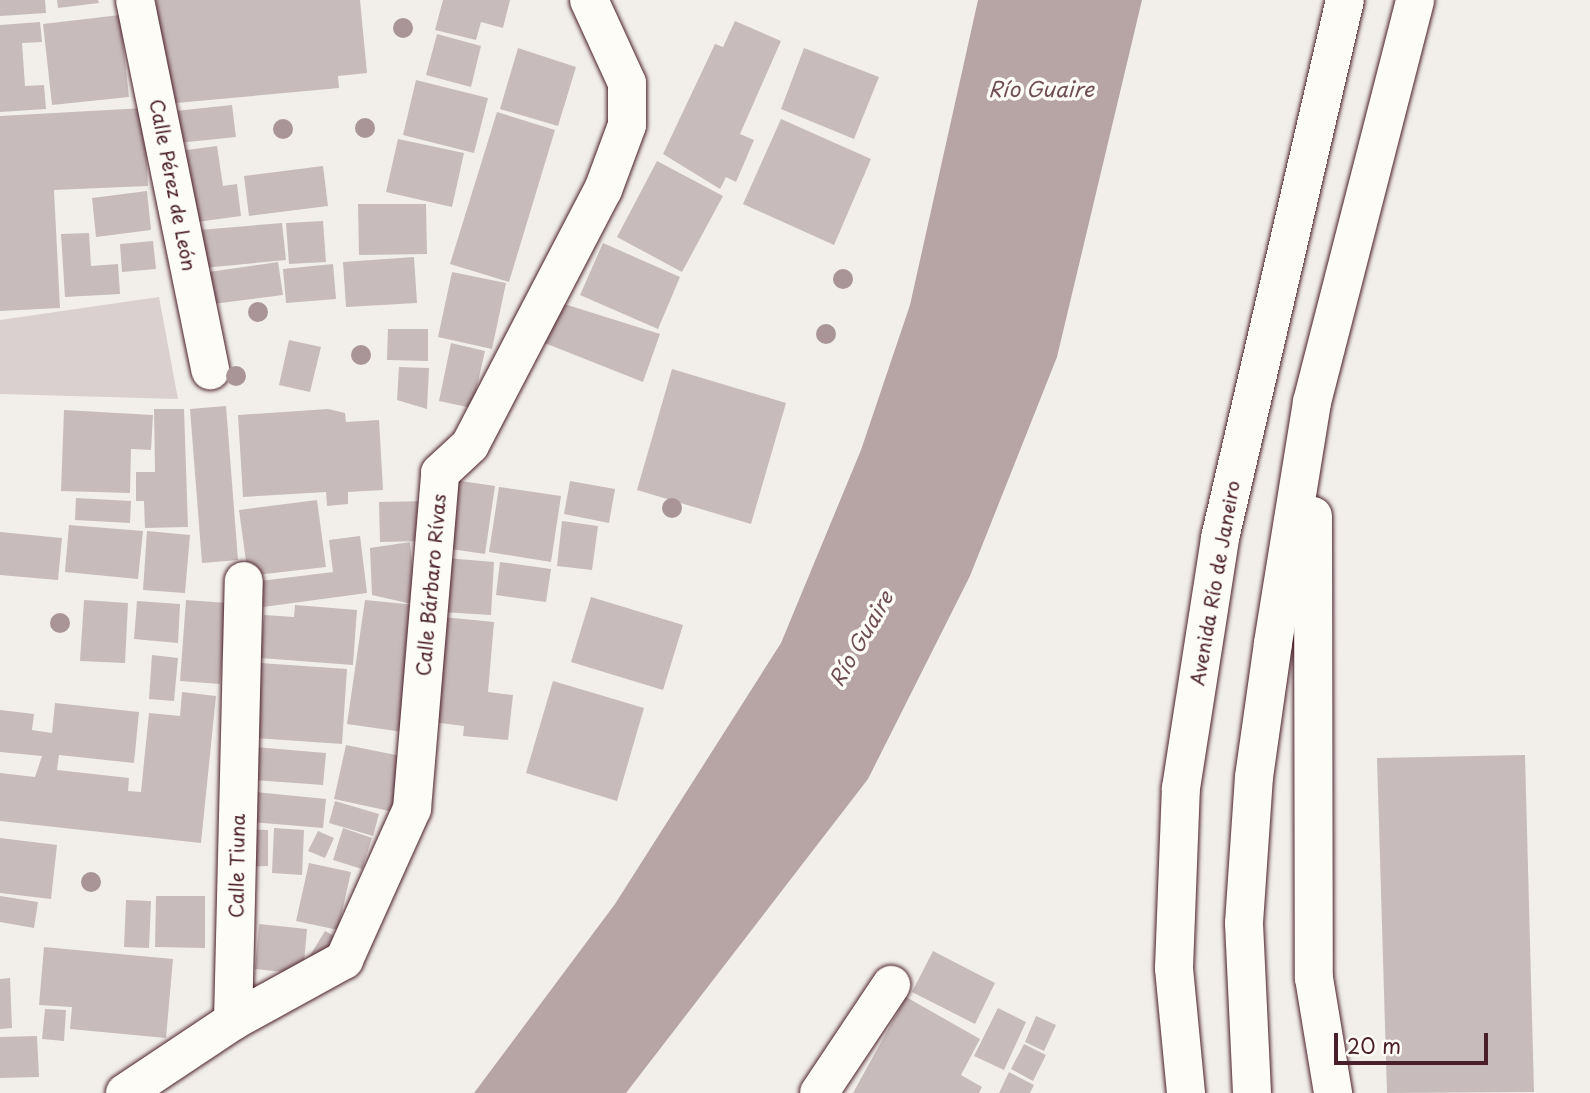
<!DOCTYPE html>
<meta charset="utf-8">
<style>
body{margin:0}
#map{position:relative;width:1590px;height:1093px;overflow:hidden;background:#f2efeb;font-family:"Playpen Sans",sans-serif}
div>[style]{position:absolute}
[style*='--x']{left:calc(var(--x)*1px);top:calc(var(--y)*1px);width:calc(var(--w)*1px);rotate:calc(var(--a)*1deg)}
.green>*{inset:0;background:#d9d0cf}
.water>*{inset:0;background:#b7a5a6}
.building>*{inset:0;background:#c8bbbb}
.roads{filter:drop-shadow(0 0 2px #4a1f2b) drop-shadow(0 0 2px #4a1f2b)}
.minor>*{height:38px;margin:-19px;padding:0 19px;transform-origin:19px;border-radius:19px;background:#fdfcf7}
.trees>*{width:20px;height:20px;margin:-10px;border-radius:50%;background:#a99598}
span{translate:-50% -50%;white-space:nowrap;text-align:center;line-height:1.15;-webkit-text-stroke:7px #fdfcf7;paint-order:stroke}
.street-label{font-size:19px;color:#4a1f2b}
.water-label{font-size:21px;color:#704e56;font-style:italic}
.scale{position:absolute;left:1334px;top:1033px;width:154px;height:32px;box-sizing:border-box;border:4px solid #4a1f2b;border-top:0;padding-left:9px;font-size:21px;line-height:24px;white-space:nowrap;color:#4a1f2b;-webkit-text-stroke:5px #fdfcf7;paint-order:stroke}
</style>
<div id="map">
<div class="green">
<div style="clip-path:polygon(159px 297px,178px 399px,0 394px,0 320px)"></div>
</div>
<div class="water">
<div style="clip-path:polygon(978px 0,1142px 0,1057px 357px,970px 576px,868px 779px,626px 1093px,474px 1093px,615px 904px,781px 643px,861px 450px,910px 305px)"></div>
</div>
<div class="building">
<div style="clip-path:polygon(0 0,45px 0,46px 13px,0 16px)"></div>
<div style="clip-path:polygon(57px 0,98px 0,99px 3px,58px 8px)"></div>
<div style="clip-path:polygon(156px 0,360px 0,367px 73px,338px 76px,339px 88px,165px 104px)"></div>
<div style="clip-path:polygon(443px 0,510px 0,503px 28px,481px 22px,476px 40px,435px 30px)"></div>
<div style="clip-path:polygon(120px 15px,129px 97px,52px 105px,43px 24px)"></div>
<div style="clip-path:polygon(735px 21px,781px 41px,740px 134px,754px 140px,736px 182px,726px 177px,720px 189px,663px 154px,715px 44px,723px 47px)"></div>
<div style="clip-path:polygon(40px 22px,42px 42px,22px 43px,25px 86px,44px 85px,46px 109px,0 112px,0 25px)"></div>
<div style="clip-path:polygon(437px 34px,481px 46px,471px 87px,426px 75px)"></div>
<div style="clip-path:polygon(518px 48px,576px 67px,558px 126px,500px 109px)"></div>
<div style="clip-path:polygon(804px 48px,879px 77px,854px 139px,781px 109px)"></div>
<div style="clip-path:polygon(416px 80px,488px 98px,474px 153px,403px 135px)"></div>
<div style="clip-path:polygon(232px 105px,236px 137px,178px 143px,175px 111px)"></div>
<div style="clip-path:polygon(144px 108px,148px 186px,54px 190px,60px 308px,0 311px,0 116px)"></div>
<div style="clip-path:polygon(497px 112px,555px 130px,509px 282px,450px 264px)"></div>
<div style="clip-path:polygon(781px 119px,871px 159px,834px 245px,743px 204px)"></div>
<div style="clip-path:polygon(398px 139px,464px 153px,452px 207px,386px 192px)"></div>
<div style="clip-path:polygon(217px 146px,223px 186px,237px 184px,241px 216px,189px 223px,179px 151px)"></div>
<div style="clip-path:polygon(657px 161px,723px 196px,682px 272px,617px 237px)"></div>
<div style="clip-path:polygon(323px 166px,328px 206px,249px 216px,244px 176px)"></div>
<div style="clip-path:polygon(147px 191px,151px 230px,96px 237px,92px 198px)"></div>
<div style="clip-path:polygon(358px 204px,426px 204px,427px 254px,359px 255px)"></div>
<div style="clip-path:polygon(323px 221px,326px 262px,289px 264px,286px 223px)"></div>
<div style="clip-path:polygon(282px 223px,286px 260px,203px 268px,199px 230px)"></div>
<div style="clip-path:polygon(89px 233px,91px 266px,118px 264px,120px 294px,65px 297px,61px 234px)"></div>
<div style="clip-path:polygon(153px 241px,156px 269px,122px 272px,120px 244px)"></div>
<div style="clip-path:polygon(603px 243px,680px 277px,658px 329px,580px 295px)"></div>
<div style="clip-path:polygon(414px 257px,417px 303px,346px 307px,343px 262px)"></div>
<div style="clip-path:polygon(278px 262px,283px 295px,205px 305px,201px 273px)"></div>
<div style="clip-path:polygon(333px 264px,336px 299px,286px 303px,283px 269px)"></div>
<div style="clip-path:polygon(452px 272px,506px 283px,492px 349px,438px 337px)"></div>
<div style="clip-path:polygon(561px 303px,660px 334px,643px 382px,537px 340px)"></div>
<div style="clip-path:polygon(388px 329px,428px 329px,428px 361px,387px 360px)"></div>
<div style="clip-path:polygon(289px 340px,321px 347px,310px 392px,279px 385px)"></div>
<div style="clip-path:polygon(451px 343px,485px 351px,472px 408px,439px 401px)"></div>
<div style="clip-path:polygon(399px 367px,429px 368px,427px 409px,397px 400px)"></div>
<div style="clip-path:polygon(672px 369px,786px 403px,751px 524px,637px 490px)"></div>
<div style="clip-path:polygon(226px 406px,238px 560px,202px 563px,190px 409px)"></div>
<div style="clip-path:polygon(154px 409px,184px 409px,188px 527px,145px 528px,144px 501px,136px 501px,136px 472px,155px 472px)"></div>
<div style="clip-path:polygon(328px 409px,345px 413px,346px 422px,379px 420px,383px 490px,348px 492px,348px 504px,327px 506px,326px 492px,243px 497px,238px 415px)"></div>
<div style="clip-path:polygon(64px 410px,153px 415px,151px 450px,131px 449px,130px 493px,61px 491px)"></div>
<div style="clip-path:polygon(454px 480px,495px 486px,485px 554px,444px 548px)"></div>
<div style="clip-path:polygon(570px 481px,615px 489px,609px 523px,564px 514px)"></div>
<div style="clip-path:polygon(499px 487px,561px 496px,551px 562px,489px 552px)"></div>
<div style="clip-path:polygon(76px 498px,131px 501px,130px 523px,75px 520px)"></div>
<div style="clip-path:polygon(317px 500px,326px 567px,248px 576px,239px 510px)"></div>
<div style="clip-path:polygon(430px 501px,426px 541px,380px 542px,379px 502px)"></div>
<div style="clip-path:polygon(562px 521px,598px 526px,592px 570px,557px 566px)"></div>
<div style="clip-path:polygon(69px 525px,143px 531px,138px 579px,65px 572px)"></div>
<div style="clip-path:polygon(147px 531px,190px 535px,185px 593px,143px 590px)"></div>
<div style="clip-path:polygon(0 532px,62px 538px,58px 580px,0 575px)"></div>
<div style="clip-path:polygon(360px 536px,367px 593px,263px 607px,260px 581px,333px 572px,329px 540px)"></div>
<div style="clip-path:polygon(410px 542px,416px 605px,410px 733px,347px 724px,365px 600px,416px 605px,372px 595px,370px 548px)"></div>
<div style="clip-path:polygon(446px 558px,494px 562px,491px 615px,442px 612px)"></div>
<div style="clip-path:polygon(500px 562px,551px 569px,546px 602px,496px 595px)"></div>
<div style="clip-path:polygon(591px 597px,683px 625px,663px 690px,571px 662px)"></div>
<div style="clip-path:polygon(84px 600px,128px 603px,125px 663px,80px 661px)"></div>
<div style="clip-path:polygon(186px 600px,227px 603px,220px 684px,180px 681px)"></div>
<div style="clip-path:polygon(137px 601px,180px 604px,178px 643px,134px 639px)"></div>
<div style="clip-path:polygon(295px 605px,357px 610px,353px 665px,260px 658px,264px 615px,294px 617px)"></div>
<div style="clip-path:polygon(443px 617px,494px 622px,488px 692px,513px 695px,508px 740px,463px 736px,464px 726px,432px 722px)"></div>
<div style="clip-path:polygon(152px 655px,178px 658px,174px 701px,149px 699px)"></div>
<div style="clip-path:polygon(260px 663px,347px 669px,342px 744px,255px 738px)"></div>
<div style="clip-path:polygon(553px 681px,644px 708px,617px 801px,526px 773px)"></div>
<div style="clip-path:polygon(182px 692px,216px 696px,201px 843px,0 821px,0 773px,35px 777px,42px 756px,0 752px,0 710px,34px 714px,32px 730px,52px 733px,55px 703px,139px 712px,134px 763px,59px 755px,57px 770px,129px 778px,128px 791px,141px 792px,149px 713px,180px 716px)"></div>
<div style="clip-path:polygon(346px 745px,406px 757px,394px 812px,334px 799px)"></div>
<div style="clip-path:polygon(255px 747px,326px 753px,323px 785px,253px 780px)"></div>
<div style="clip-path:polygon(1525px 755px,1534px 1092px,1387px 1093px,1377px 758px)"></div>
<div style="clip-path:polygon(255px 792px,326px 799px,323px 828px,252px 822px)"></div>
<div style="clip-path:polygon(335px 801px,379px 814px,373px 836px,329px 823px)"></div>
<div style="clip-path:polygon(274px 828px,304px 830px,302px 875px,272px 873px)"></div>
<div style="clip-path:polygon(343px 828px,372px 838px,362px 869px,333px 860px)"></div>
<div style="clip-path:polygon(245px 829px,268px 830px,268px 866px,245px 867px)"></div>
<div style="clip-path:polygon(318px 831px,334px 838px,325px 858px,308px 851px)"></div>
<div style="clip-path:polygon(0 838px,57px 845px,51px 899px,0 893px)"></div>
<div style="clip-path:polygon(309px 863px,351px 872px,338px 930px,296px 921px)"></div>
<div style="clip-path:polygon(0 896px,38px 902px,34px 928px,0 922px)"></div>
<div style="clip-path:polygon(156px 896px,205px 896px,205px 948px,155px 947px)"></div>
<div style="clip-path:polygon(126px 900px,151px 901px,149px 948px,124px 947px)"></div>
<div style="clip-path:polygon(259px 924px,307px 929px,303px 974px,255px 969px)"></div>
<div style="clip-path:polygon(325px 931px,336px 937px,318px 968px,306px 962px)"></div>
<div style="clip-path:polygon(44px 947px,173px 959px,166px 1038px,70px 1029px,72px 1007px,39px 1005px)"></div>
<div style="clip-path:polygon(933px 951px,995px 983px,975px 1024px,912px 992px)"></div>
<div style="clip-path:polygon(10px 978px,12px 1028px,0 1029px,0 979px)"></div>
<div style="clip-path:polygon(906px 997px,980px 1039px,961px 1075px,982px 1087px,979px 1093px,853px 1093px)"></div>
<div style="clip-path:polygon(998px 1008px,1026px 1022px,1004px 1070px,974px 1056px)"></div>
<div style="clip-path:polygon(45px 1009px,66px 1010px,64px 1041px,42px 1039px)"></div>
<div style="clip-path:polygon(1036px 1016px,1056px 1025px,1044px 1051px,1025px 1042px)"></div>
<div style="clip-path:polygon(37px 1036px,39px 1077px,0 1078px,0 1037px)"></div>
<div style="clip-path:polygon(1024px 1044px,1046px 1055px,1033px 1081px,1011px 1069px)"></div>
<div style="clip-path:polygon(1009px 1072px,1034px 1085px,1030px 1093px,999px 1093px)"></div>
</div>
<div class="roads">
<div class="minor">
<div style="--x:135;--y:0;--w:378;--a:78.5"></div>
<div style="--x:1313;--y:516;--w:462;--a:89.9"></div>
<div style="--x:1314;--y:978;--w:117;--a:80.6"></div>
<div style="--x:233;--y:1021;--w:440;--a:-88.6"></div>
<div style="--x:125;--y:1093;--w:130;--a:-33.7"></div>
<div style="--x:233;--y:1021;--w:127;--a:-28.8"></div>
<div style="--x:344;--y:960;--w:166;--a:-65.8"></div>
<div style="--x:412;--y:809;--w:337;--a:-85.2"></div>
<div style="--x:440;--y:473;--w:41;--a:-43"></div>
<div style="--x:470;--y:445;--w:288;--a:-62.5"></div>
<div style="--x:603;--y:190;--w:69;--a:-69.7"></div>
<div style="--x:627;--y:125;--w:42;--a:-90"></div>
<div style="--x:627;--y:83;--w:91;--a:-114.6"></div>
<div style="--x:819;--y:1093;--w:130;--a:-56.3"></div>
<div style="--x:1186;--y:1093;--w:126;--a:-95.5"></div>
<div style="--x:1174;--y:968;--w:180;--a:-87.8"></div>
<div style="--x:1181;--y:788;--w:253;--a:-81.1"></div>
<div style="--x:1220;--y:538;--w:552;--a:-76.92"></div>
<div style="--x:1252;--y:1093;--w:170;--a:-92.7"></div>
<div style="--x:1244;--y:923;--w:146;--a:-86.1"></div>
<div style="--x:1254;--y:777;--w:135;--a:-81.9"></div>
<div style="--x:1273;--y:643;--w:244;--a:-80.8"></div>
<div style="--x:1312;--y:402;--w:415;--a:-75.6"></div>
</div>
</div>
<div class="trees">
<div style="left:403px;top:28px"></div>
<div style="left:365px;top:128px"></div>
<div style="left:283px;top:129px"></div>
<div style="left:843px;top:279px"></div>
<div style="left:258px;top:312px"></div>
<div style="left:826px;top:334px"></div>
<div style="left:361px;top:355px"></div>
<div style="left:236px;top:376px"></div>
<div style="left:672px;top:508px"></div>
<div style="left:60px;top:623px"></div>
<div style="left:91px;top:882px"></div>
</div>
<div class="street-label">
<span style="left:173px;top:185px;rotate:79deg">Calle Pérez de León</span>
<span style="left:1215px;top:583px;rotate:-80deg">Avenida Río de Janeiro</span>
<span style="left:431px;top:585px;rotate:-85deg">Calle Bárbaro Rívas</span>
<span style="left:237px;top:866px;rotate:-89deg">Calle Tiuna</span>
</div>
<div class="water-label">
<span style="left:1041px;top:88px">Río Guaire</span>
<span style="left:860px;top:638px;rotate:-60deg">Río Guaire</span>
</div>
<div class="scale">20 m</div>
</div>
